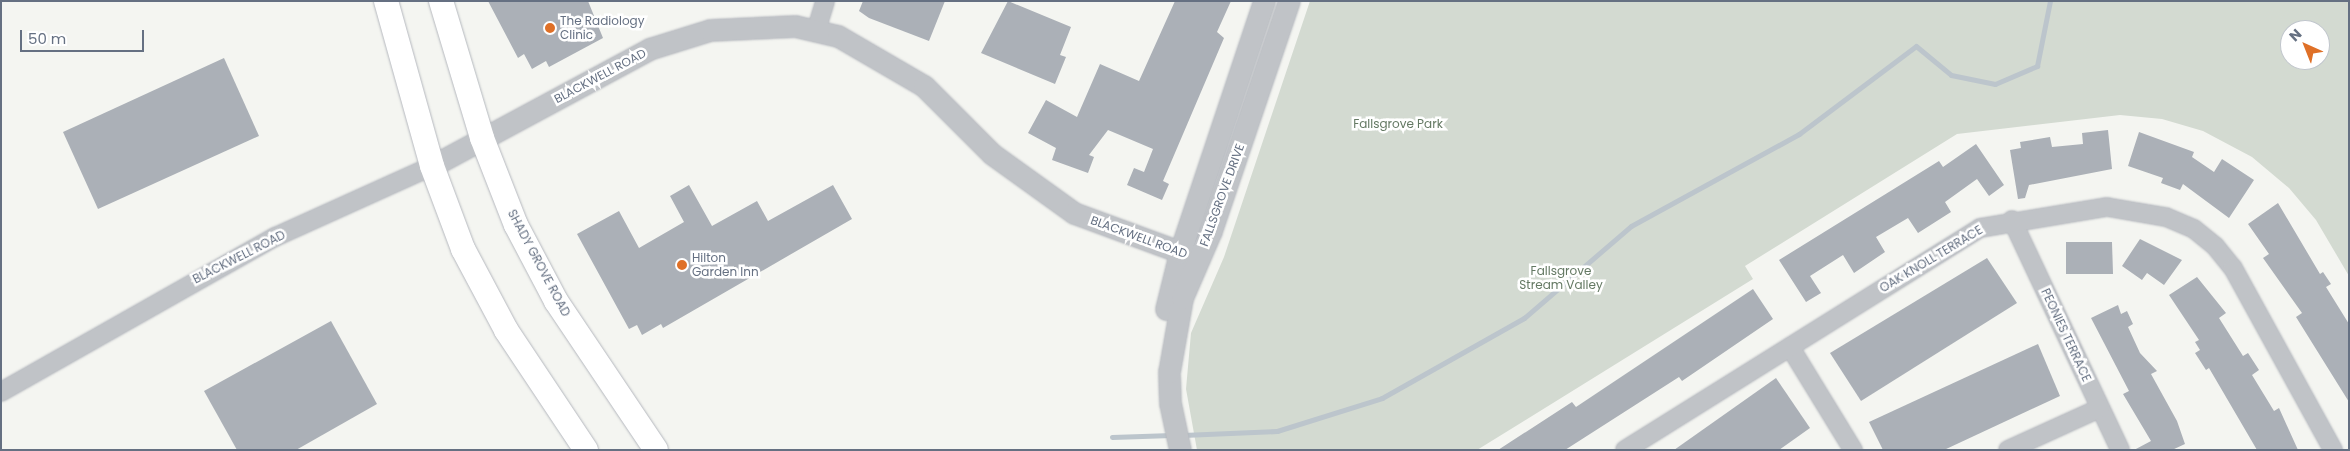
<!DOCTYPE html>
<style>
body{margin:0}
#map{position:relative;width:2350px;height:451px;overflow:hidden;background:#f4f5f1;font-family:Poppins,sans-serif}
div>[style]{position:absolute}
[style*='--x']{left:calc(var(--x)*1px);top:calc(var(--y)*1px);width:calc(var(--w)*1px);rotate:calc(var(--a)*1deg)}
.green>*{inset:0;background:#d3dad1}
.stream>*{height:5px;margin:-2.5px;padding:0 2.5px;transform-origin:2.5px;border-radius:2.5px;background:#bcc5cc}
.building>*{inset:0;background:#abb0b7}
.roads{filter:drop-shadow(0 0 1px #b5b8be) drop-shadow(0 0 1px #b5b8be)}
.minor>*{height:18px;margin:-9px;padding:0 9px;transform-origin:9px;border-radius:9px;background:#c0c3c7}
.tertiary>*{height:21px;margin:-10.5px;padding:0 10.5px;transform-origin:10.5px;border-radius:10.5px;background:#c0c3c7}
.secondary>*{height:24px;margin:-12px;padding:0 12px;transform-origin:12px;border-radius:12px;background:#fff}
.dots>*{width:14px;height:14px;translate:-50% -50%;box-sizing:border-box;border:2px solid #fff;border-radius:50%}
span{translate:-50% -50%;white-space:nowrap;text-align:center;line-height:1.15;-webkit-text-stroke:5px #fff;paint-order:stroke}
.poi-label{font-size:12px;color:#657082}
.left{translate:0 -50%;text-align:left}
.street-label{font-size:12px;color:#657082}
.park-label{font-size:12px;color:#647963}
.frame{position:absolute;inset:0;border:2px solid #657082;pointer-events:none}
.north{position:absolute;left:2280px;top:20px;width:50px;height:50px;box-sizing:border-box;background:#fff;border:1px solid #c1c6cd;border-radius:50%;rotate:316deg;font-size:14px;font-weight:700;line-height:20px;text-align:center;color:#657082}
.north::after{content:'';display:block;margin:auto;width:18px;height:22px;background:#df7027;clip-path:polygon(50% 0,100% 100%,50% 72%,0 100%)}
.scale{position:absolute;left:20px;top:30px;width:124px;height:22px;box-sizing:border-box;border:2px solid #657082;border-top:0;padding-left:6px;font-size:15px;line-height:18px;white-space:nowrap;color:#657082;-webkit-text-stroke:4px #fff;paint-order:stroke}
</style>
<div id="map">
<div class="green">
<div style="clip-path:polygon(evenodd,1310px 1px,2349px 1px,2349px 276px,2316px 220px,2289px 188px,2252px 157px,2203px 131px,2162px 119px,2120px 115px,1957px 134px,1745px 266px,1753px 279px,1477px 450px,1197px 450px,1186px 389px,1191px 333px,1224px 257px,1310px 1px,2290px 30px,2320px 30px,2320px 60px,2290px 60px,2290px 30px)"></div>
</div>
<div class="stream">
<div style="--x:1183;--y:435;--w:94;--a:-2.4"></div>
<div style="--x:1277;--y:431;--w:110;--a:-17.4"></div>
<div style="--x:1382;--y:398;--w:163;--a:-29.4"></div>
<div style="--x:1524;--y:318;--w:141;--a:-40.7"></div>
<div style="--x:1631;--y:226;--w:192;--a:-28.7"></div>
<div style="--x:1799;--y:134;--w:146;--a:-36.9"></div>
<div style="--x:1916;--y:46;--w:45;--a:39.6"></div>
<div style="--x:1951;--y:75;--w:45;--a:11.6"></div>
<div style="--x:1995;--y:84;--w:46;--a:-23.2"></div>
<div style="--x:2037;--y:66;--w:66;--a:-78.7"></div>
<div style="--x:1112;--y:437;--w:60;--a:-1.9"></div>
</div>
<div class="building">
<div style="clip-path:polygon(488px 1px,588px 1px,603px 38px,549px 67px,546px 61px,532px 69px,524px 54px,518px 58px)"></div>
<div style="clip-path:polygon(863px 1px,945px 1px,929px 41px,869px 18px,859px 11px)"></div>
<div style="clip-path:polygon(1008px 1px,1071px 27px,1060px 55px,1066px 57px,1055px 84px,981px 53px)"></div>
<div style="clip-path:polygon(1175px 1px,1231px 1px,1217px 32px,1224px 38px,1163px 181px,1169px 184px,1162px 200px,1127px 185px,1134px 168px,1144px 172px,1153px 149px,1108px 130px,1089px 155px,1094px 157px,1088px 173px,1052px 160px,1056px 148px,1028px 133px,1046px 100px,1077px 117px,1100px 64px,1139px 81px)"></div>
<div style="clip-path:polygon(224px 58px,259px 136px,98px 209px,63px 132px)"></div>
<div style="clip-path:polygon(2108px 130px,2112px 169px,2029px 185px,2025px 198px,2018px 199px,2010px 150px,2021px 148px,2020px 142px,2050px 137px,2052px 147px,2083px 144px,2082px 133px)"></div>
<div style="clip-path:polygon(2139px 132px,2194px 152px,2192px 157px,2214px 172px,2222px 159px,2254px 180px,2229px 218px,2183px 184px,2180px 190px,2161px 183px,2163px 178px,2128px 166px)"></div>
<div style="clip-path:polygon(1976px 144px,2004px 185px,1989px 196px,1977px 179px,1945px 202px,1951px 212px,1918px 233px,1908px 218px,1876px 237px,1885px 252px,1854px 273px,1843px 255px,1810px 276px,1821px 293px,1806px 302px,1779px 260px,1939px 161px,1943px 167px)"></div>
<div style="clip-path:polygon(689px 185px,712px 226px,757px 201px,768px 221px,833px 185px,852px 219px,663px 328px,661px 324px,642px 335px,637px 325px,629px 329px,577px 234px,619px 211px,639px 248px,684px 222px,670px 196px)"></div>
<div style="clip-path:polygon(2278px 203px,2320px 274px,2323px 272px,2331px 284px,2326px 287px,2349px 324px,2349px 402px,2296px 317px,2302px 313px,2263px 258px,2269px 254px,2248px 224px)"></div>
<div style="clip-path:polygon(2140px 239px,2182px 260px,2164px 285px,2147px 273px,2142px 280px,2122px 266px)"></div>
<div style="clip-path:polygon(2066px 242px,2112px 242px,2113px 274px,2066px 274px)"></div>
<div style="clip-path:polygon(1987px 258px,2017px 303px,1861px 401px,1830px 353px)"></div>
<div style="clip-path:polygon(2197px 277px,2226px 313px,2219px 318px,2243px 356px,2248px 353px,2259px 370px,2252px 375px,2274px 411px,2279px 408px,2298px 450px,2257px 450px,2209px 368px,2206px 370px,2195px 353px,2200px 350px,2195px 342px,2199px 340px,2169px 295px)"></div>
<div style="clip-path:polygon(1753px 289px,1773px 319px,1682px 381px,1679px 377px,1565px 450px,1498px 450px,1572px 402px,1576px 407px)"></div>
<div style="clip-path:polygon(2118px 305px,2121px 314px,2127px 311px,2133px 324px,2128px 327px,2140px 353px,2157px 371px,2151px 374px,2177px 421px,2185px 444px,2172px 450px,2134px 450px,2151px 441px,2123px 394px,2129px 391px,2091px 318px)"></div>
<div style="clip-path:polygon(331px 321px,377px 404px,296px 450px,237px 450px,204px 391px)"></div>
<div style="clip-path:polygon(2038px 344px,2060px 396px,1944px 450px,1883px 450px,1869px 422px)"></div>
<div style="clip-path:polygon(1776px 378px,1810px 428px,1779px 450px,1674px 450px)"></div>
</div>
<div class="roads">
<div class="minor">
<div style="--x:816;--y:31;--w:31;--a:-73"></div>
<div style="--x:2012;--y:220;--w:254;--a:64.8"></div>
<div style="--x:1790;--y:347;--w:121;--a:58.5"></div>
<div style="--x:1;--y:392;--w:315;--a:-29.5"></div>
<div style="--x:275;--y:237;--w:172;--a:-24.3"></div>
<div style="--x:1625;--y:450;--w:419;--a:-32"></div>
<div style="--x:1980;--y:228;--w:129;--a:-9.4"></div>
<div style="--x:2107;--y:207;--w:60;--a:9.6"></div>
<div style="--x:2166;--y:217;--w:30;--a:23"></div>
<div style="--x:2194;--y:229;--w:27;--a:39"></div>
<div style="--x:2215;--y:246;--w:28;--a:51"></div>
<div style="--x:2233;--y:268;--w:208;--a:61.2"></div>
<div style="--x:2008;--y:450;--w:101;--a:-24.5"></div>
</div>
<div class="tertiary">
<div style="--x:432;--y:166;--w:247;--a:-28.3"></div>
<div style="--x:649;--y:49;--w:64;--a:-17.3"></div>
<div style="--x:710;--y:30;--w:85;--a:-2.7"></div>
<div style="--x:795;--y:26;--w:44;--a:13.1"></div>
<div style="--x:838;--y:36;--w:99;--a:30.2"></div>
<div style="--x:924;--y:86;--w:96;--a:45"></div>
<div style="--x:992;--y:154;--w:101;--a:35.7"></div>
<div style="--x:1074;--y:213;--w:133;--a:20.2"></div>
<div style="--x:1166;--y:309;--w:59;--a:-76.2"></div>
<div style="--x:1180;--y:252;--w:265;--a:-71.5"></div>
<div style="--x:1180;--y:450;--w:48;--a:-102"></div>
<div style="--x:1170;--y:403;--w:31;--a:-92"></div>
<div style="--x:1169;--y:372;--w:75;--a:-80"></div>
<div style="--x:1182;--y:298;--w:73;--a:-66.6"></div>
<div style="--x:1211;--y:231;--w:243;--a:-71.3"></div>
</div>
<div class="secondary">
<div style="--x:386;--y:1;--w:171;--a:74.4"></div>
<div style="--x:432;--y:166;--w:89;--a:69.5"></div>
<div style="--x:463;--y:249;--w:92;--a:62"></div>
<div style="--x:506;--y:330;--w:144;--a:56.3"></div>
<div style="--x:441;--y:1;--w:143;--a:73.3"></div>
<div style="--x:482;--y:138;--w:93;--a:68.7"></div>
<div style="--x:516;--y:225;--w:86;--a:62.2"></div>
<div style="--x:556;--y:301;--w:179;--a:56.1"></div>
</div>
</div>
<div class="dots">
<div style="left:550px;top:28px;background:#df7027"></div>
<div style="left:682px;top:265px;background:#df7027"></div>
</div>
<div class="poi-label">
<span class="left" style="left:560px;top:28px">The Radiology<br>Clinic</span>
<span class="left" style="left:692px;top:265px">Hilton<br>Garden Inn</span>
</div>
<div class="street-label">
<span style="left:600px;top:76px;rotate:-28deg">BLACKWELL ROAD</span>
<span style="left:1222px;top:195px;rotate:-70deg">FALLSGROVE DRIVE</span>
<span style="left:1139px;top:237px;rotate:20deg">BLACKWELL ROAD</span>
<span style="left:239px;top:257px;rotate:-27deg">BLACKWELL ROAD</span>
<span style="left:1931px;top:259px;rotate:-31deg">OAK KNOLL TERRACE</span>
<span style="left:539px;top:263px;rotate:62deg">SHADY GROVE ROAD</span>
<span style="left:2066px;top:335px;rotate:65deg">PEONIES TERRACE</span>
</div>
<div class="park-label">
<span style="left:1398px;top:124px">Fallsgrove Park</span>
<span style="left:1561px;top:278px">Fallsgrove<br>Stream Valley</span>
</div>
<div class="frame"></div>
<div class="north">N</div>
<div class="scale">50 m</div>
</div>
